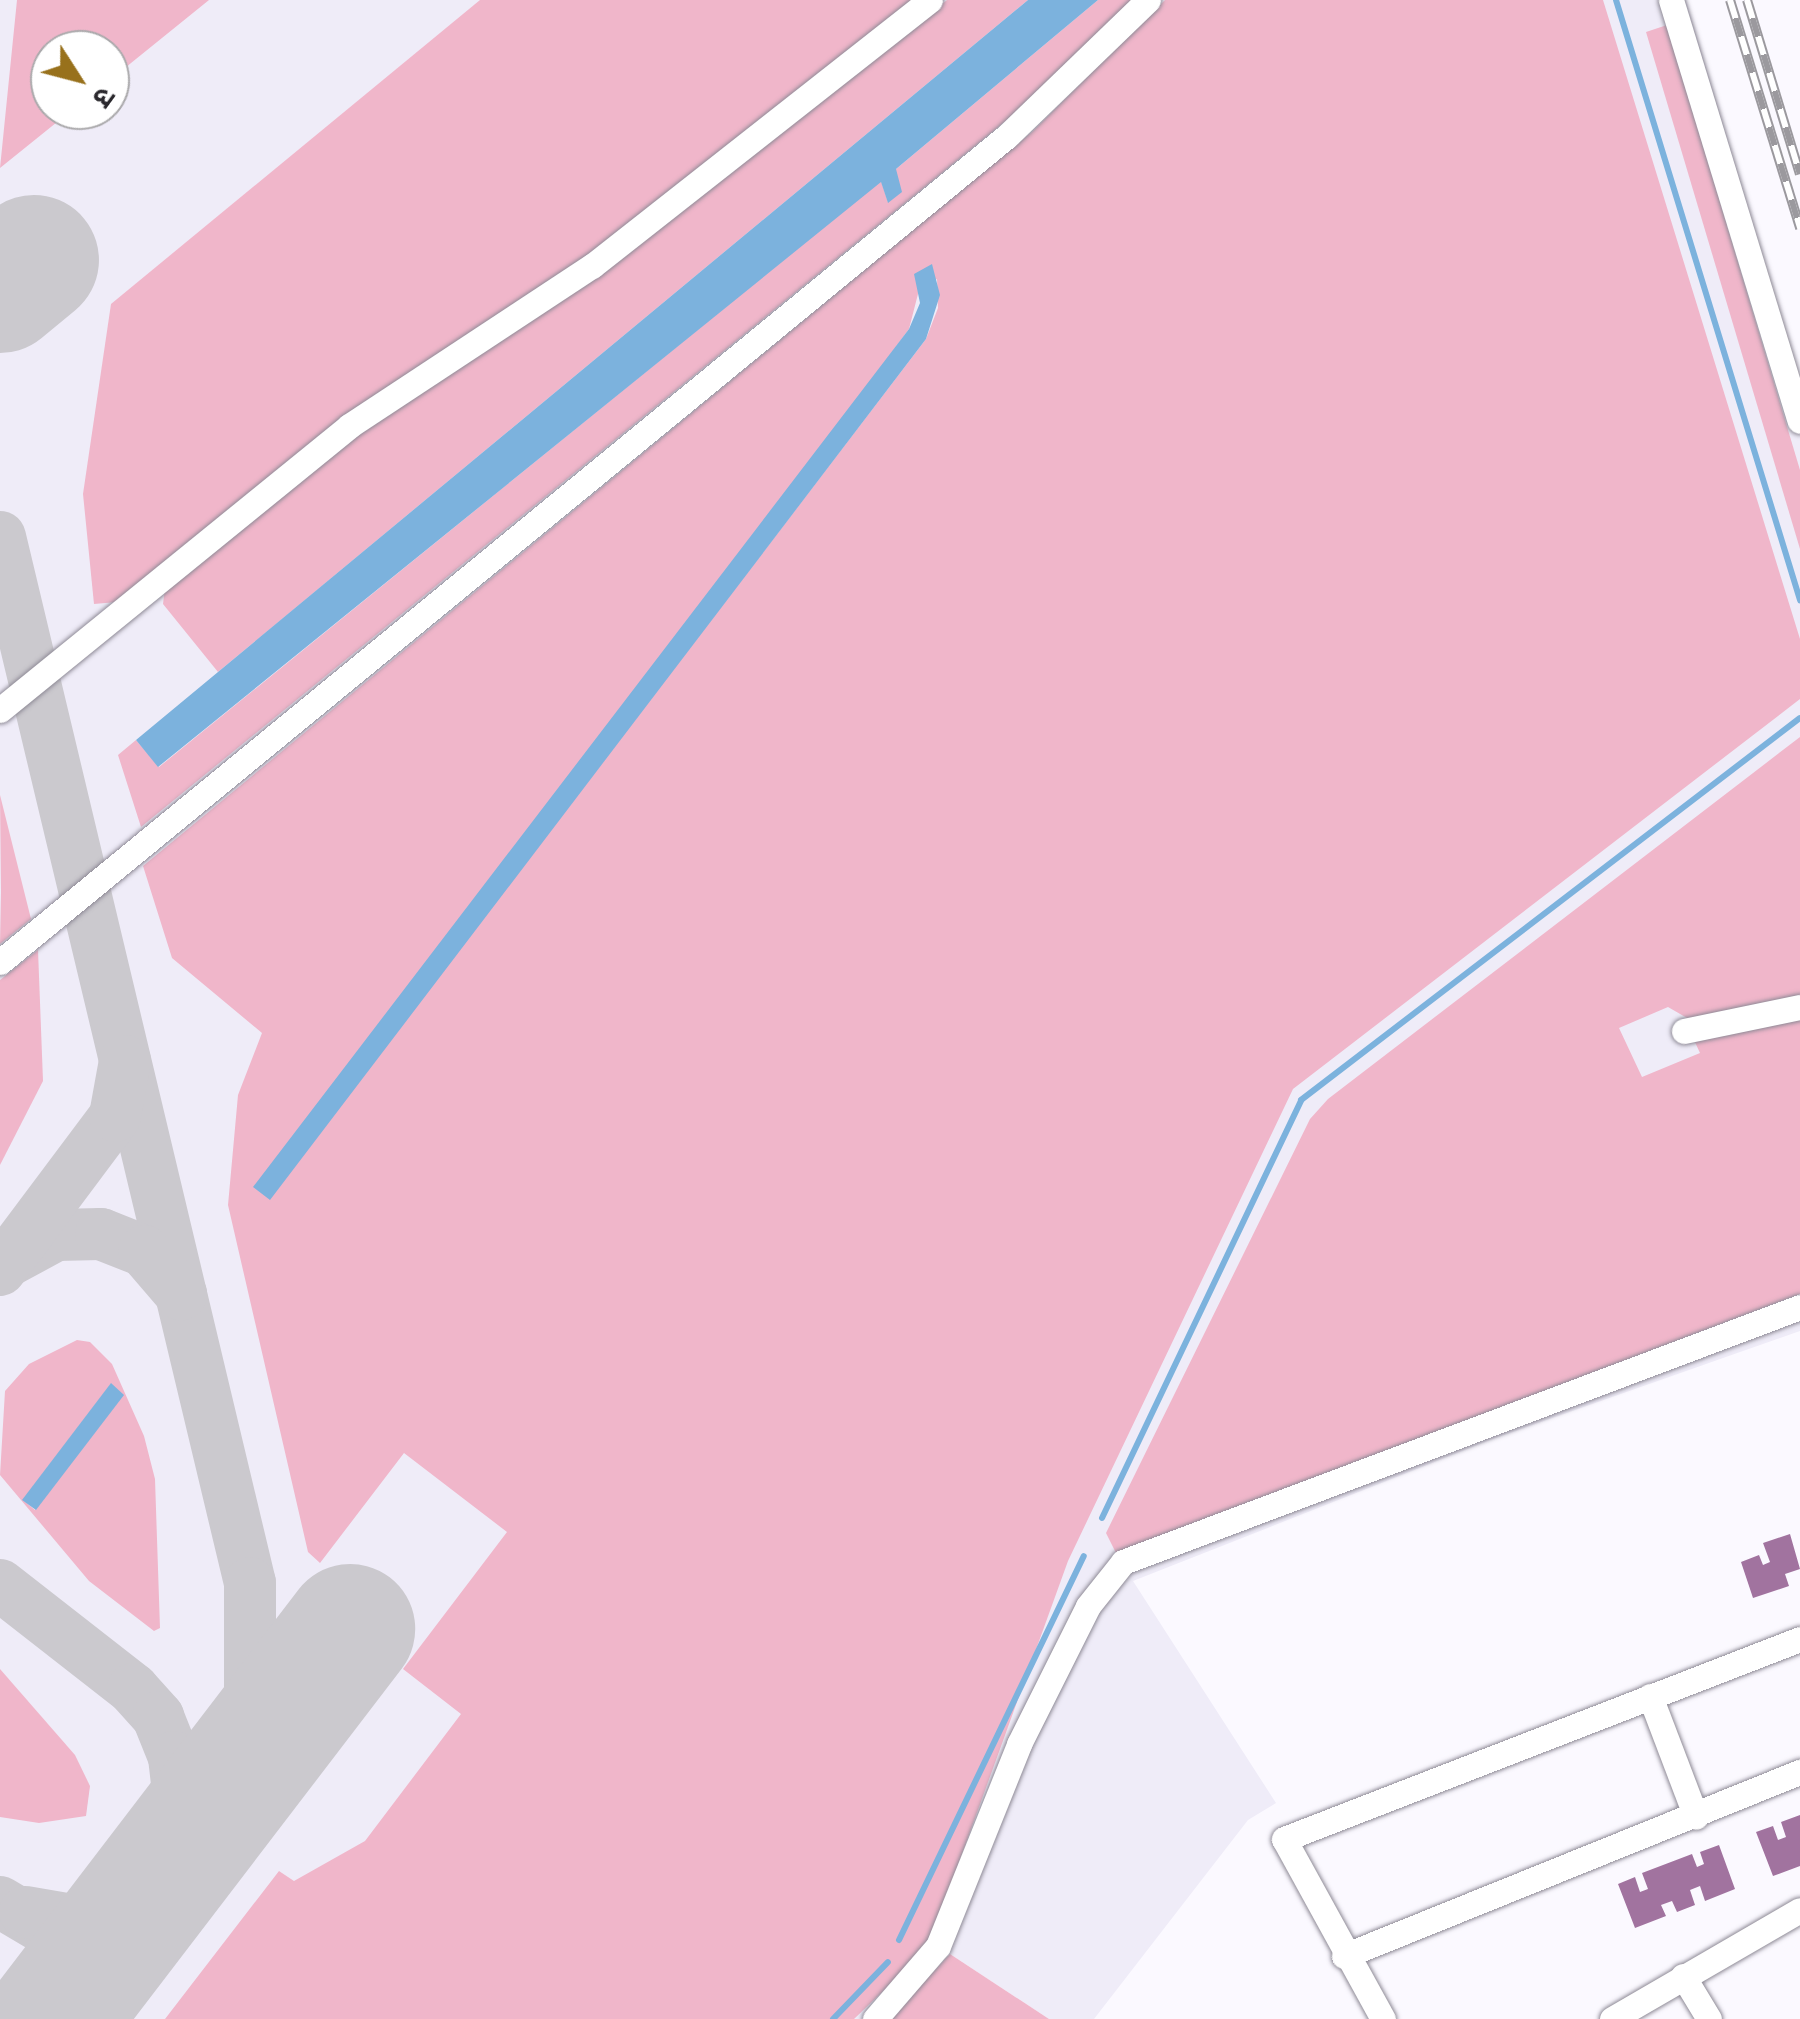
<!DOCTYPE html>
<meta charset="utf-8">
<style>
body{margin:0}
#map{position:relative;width:1800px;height:2019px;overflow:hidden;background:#fbf9ff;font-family:"Sofia Sans Condensed","Noto Sans Devanagari",sans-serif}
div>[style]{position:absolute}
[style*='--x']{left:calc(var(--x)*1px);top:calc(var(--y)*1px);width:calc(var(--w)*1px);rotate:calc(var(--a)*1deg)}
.built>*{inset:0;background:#efecf8}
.green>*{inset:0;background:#f0b6ca}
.water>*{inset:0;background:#7cb2dd}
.stream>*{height:6px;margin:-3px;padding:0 3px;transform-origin:3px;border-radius:3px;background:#7cb2dd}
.taxiway>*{height:52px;margin:-26px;padding:0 26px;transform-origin:26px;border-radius:26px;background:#cbc9ce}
.runway>*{height:130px;margin:-65px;padding:0 65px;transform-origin:65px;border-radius:65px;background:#cbc9ce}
.building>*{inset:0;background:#a1739f}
.roads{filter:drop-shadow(0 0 2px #8e8a96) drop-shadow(0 0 2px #8e8a96)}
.minor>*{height:25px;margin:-12.5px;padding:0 12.5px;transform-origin:12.5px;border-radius:12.5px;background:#fff}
.rail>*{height:10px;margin-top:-5px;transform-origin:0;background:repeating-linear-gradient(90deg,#fff 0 19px,#9b999e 0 38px);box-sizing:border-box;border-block:2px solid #9b999e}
span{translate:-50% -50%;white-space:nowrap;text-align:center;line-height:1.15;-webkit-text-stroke:9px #fff;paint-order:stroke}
.north{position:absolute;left:30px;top:30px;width:100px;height:100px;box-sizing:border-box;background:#fff;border:2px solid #aaa9ab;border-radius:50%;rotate:126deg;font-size:28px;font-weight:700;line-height:40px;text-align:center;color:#2a282d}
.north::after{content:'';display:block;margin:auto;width:35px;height:45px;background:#98711c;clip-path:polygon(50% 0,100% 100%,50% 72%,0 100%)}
</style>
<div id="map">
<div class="built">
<div style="clip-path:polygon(evenodd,0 0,1686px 0,1800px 381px,1800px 1331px,1493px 1439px,1133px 1581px,1276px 1803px,1248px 1820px,1094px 2019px,1049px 2019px,950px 1954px,889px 2019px,0 2019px,0 0,50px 50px,110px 50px,110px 110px,50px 110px,50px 50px)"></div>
</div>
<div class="green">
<div style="clip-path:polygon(17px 0,209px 0,110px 80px,110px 50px,50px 50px,50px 110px,72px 110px,0 168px)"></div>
<div style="clip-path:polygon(480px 0,918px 0,588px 260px,117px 602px,94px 604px,83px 494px,111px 304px)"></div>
<div style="clip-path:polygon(947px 0,1028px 0,218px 672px,163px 604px,165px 588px,351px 433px,594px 276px)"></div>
<div style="clip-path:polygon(1098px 0,1134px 0,1047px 87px,141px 827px,118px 755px,136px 740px,159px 767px,881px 181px,888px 202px,896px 169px)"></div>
<div style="clip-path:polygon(evenodd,1165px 0,1603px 0,1800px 639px,1800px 699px,1293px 1089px,1068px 1561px,928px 1948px,854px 2019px,165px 2019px,279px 1871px,294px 1881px,365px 1841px,461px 1714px,403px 1669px,507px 1532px,404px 1453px,320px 1563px,308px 1552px,228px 1205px,238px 1095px,262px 1033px,172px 958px,143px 866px,1032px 132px,1165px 0,937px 279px,938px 308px,926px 339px,269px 1199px,909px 329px,919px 290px,937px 279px)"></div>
<div style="clip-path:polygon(1667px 25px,1800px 470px,1800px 549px,1646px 32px)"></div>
<div style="clip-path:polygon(1800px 737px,1800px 999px,1694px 1022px,1668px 1007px,1619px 1028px,1642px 1077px,1700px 1053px,1694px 1040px,1800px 1014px,1800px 1294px,1116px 1553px,1106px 1533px,1310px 1119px,1328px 1099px)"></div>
<div style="clip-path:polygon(0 795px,31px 919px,0 944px,1px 892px)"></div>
<div style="clip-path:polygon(38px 950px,43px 1081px,0 1165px,0 980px)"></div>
<div style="clip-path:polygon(evenodd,77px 1340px,90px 1342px,112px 1364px,144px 1436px,155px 1479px,160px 1628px,154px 1631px,89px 1581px,0 1475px,5px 1391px,29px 1364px,77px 1340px,111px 1384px,123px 1395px,35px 1510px,23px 1500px,111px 1384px)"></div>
<div style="clip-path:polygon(0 1669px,75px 1755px,90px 1786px,86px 1816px,39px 1823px,0 1817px)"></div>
<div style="clip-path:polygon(950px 1954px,1049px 2019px,889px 2019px)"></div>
</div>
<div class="water">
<div style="clip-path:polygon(1028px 0,1098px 0,896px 169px,902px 192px,888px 203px,881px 182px,158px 767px,136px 740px)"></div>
<div style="clip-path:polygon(932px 264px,940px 295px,926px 339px,270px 1200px,253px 1187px,909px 329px,920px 303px,914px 274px)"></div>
<div style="clip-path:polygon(111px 1383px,124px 1395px,36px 1510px,22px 1500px)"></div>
</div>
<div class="stream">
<div style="--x:1616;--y:0;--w:628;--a:72.95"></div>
<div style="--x:1102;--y:1518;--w:463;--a:-64.5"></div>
<div style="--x:1301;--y:1100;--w:628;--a:-37.44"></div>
<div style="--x:899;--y:1940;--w:426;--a:-64.3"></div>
<div style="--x:833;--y:2019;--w:79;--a:-46"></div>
</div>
<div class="taxiway">
<div style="--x:0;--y:537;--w:1075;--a:76.56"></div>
<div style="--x:250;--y:1583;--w:142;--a:90"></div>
<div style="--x:250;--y:1725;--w:51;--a:108.4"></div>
<div style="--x:234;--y:1773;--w:60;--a:122.1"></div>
<div style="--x:10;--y:1260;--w:52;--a:-28.5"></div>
<div style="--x:56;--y:1235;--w:45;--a:-1.3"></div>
<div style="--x:101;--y:1234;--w:46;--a:21.6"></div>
<div style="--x:144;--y:1251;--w:57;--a:49.3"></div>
<div style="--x:0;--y:1270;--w:192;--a:-53.2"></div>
<div style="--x:115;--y:1116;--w:56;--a:-79.7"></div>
<div style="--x:0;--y:1585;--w:169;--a:38"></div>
<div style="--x:133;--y:1689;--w:38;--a:48"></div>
<div style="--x:158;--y:1717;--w:43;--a:68.2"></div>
<div style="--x:174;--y:1757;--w:44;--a:83.5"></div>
<div style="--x:179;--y:1801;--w:83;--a:104.7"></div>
<div style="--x:0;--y:1902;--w:69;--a:30.7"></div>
<div style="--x:59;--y:1937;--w:18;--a:56"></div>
<div style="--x:69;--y:1952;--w:31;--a:90"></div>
<div style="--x:69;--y:1983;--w:40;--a:116.6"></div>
<div style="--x:25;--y:1912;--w:71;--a:9.7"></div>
<div style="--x:95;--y:1924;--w:32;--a:-18"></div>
<div style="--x:125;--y:1914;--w:37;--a:-43"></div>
</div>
<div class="runway">
<div style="--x:0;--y:288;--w:44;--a:-39.5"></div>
<div style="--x:52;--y:2019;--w:491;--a:-52.6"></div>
</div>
<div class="building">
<div style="clip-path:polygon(1790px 1534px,1800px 1569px,1785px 1574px,1789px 1586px,1753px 1598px,1741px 1562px,1759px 1555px,1763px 1565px,1770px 1562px,1763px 1543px)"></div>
<div style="clip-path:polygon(1800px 1815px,1800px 1866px,1773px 1876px,1756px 1832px,1773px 1826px,1778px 1840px,1786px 1837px,1781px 1822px)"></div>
<div style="clip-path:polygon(1719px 1845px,1735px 1889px,1705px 1901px,1700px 1886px,1690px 1890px,1695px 1905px,1677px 1912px,1672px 1901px,1661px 1905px,1666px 1916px,1635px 1928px,1618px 1884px,1635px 1877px,1640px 1892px,1648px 1889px,1642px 1873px,1692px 1854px,1697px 1867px,1704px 1864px,1700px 1852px)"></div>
</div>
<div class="roads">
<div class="minor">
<div style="--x:1671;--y:0;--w:440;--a:73"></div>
<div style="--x:0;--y:710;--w:450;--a:-39.1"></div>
<div style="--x:349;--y:426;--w:291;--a:-33.4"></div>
<div style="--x:592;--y:266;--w:430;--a:-38.2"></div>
<div style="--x:0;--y:962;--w:1302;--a:-39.36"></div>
<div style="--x:1007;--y:136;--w:196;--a:-44"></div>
<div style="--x:1684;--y:1031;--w:118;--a:-11.7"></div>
<div style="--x:1650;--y:1696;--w:129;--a:69.2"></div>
<div style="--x:1344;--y:1956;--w:492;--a:-22"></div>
<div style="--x:1683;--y:1976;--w:50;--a:58.8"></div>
<div style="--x:875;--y:2019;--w:96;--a:-49.2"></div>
<div style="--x:938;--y:1946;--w:218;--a:-68.1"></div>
<div style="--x:1019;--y:1744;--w:154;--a:-63.4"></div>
<div style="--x:1088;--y:1606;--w:56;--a:-51.5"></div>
<div style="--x:1123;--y:1562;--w:723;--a:-20.64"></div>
<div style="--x:1383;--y:2019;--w:205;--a:-118.8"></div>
<div style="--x:1284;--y:1839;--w:553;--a:-21.19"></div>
<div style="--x:1612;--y:2019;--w:217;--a:-30.1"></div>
</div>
</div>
<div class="rail">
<div style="--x:1730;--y:0;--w:239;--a:72.9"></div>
<div style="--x:1747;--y:0;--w:182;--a:73.1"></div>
</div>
<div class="north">उ</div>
</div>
